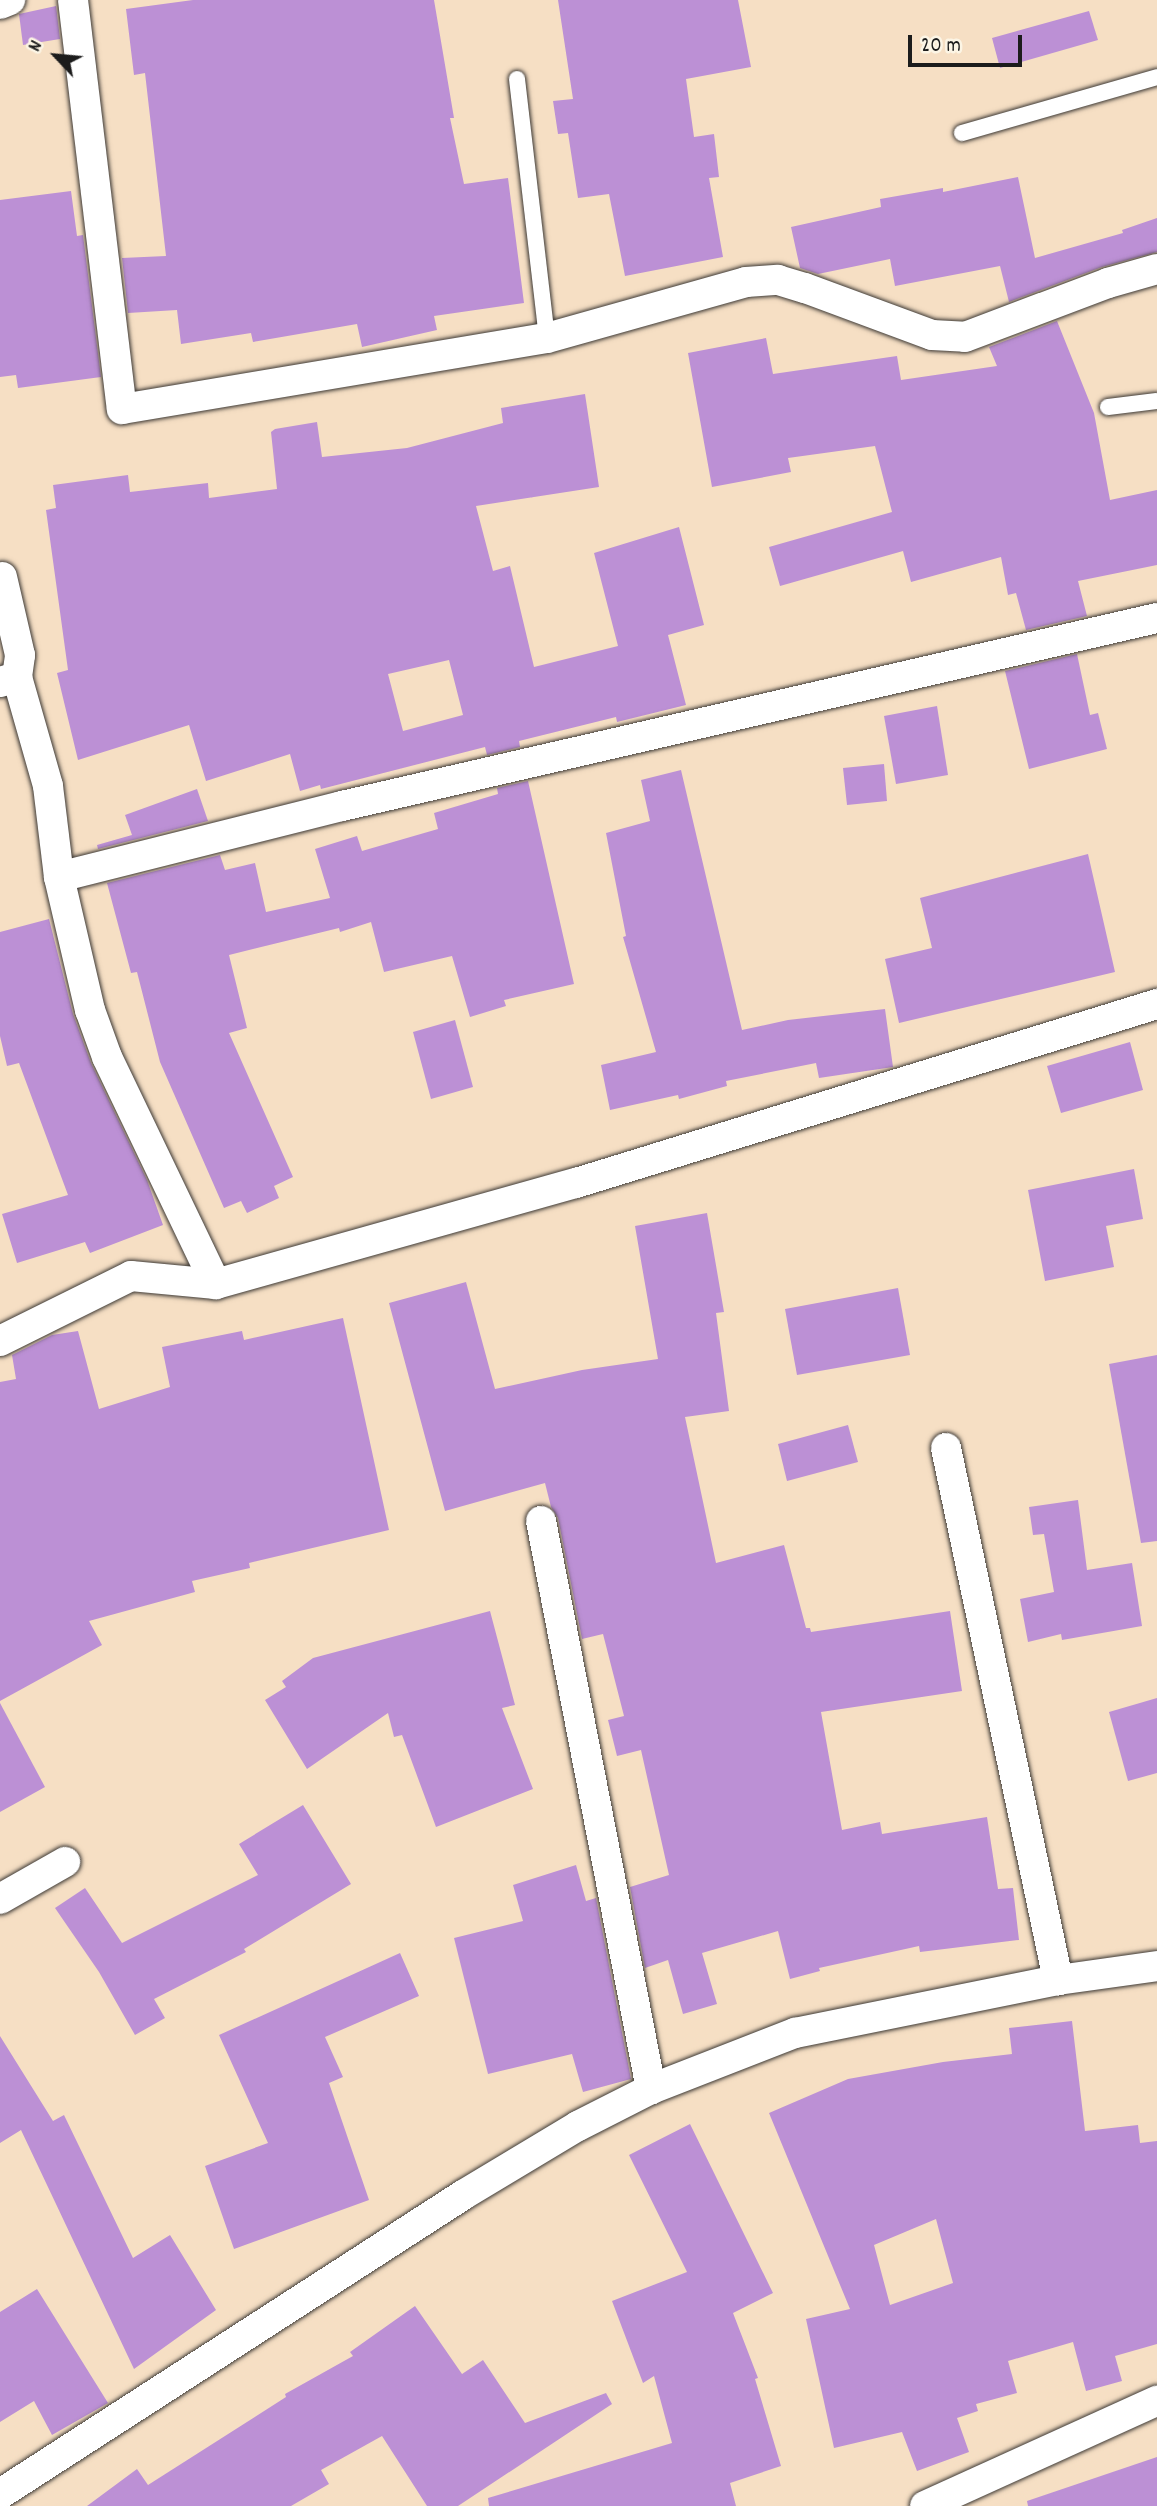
<!DOCTYPE html>
<style>
body{margin:0}
#map{position:relative;width:1157px;height:2506px;overflow:hidden;background:#f6dfc4;font-family:Dekko,sans-serif}
div>[style]{position:absolute}
[style*='--x']{left:calc(var(--x)*1px);top:calc(var(--y)*1px);width:calc(var(--w)*1px);rotate:calc(var(--a)*1deg)}
.building>*{inset:0;background:#bc90d5}
.roads{filter:drop-shadow(0 0 2px #3d3935) drop-shadow(0 0 2px #3d3935)}
.service>*{height:16px;margin:-8px;padding:0 8px;transform-origin:8px;border-radius:8px;background:#fff}
.minor>*{height:30px;margin:-15px;padding:0 15px;transform-origin:15px;border-radius:15px;background:#fff}
span{translate:-50% -50%;white-space:nowrap;text-align:center;line-height:1.15;-webkit-text-stroke:5px #fcf5e5;paint-order:stroke}
.north{position:absolute;left:21px;top:21px;width:70px;height:70px;-webkit-text-stroke:5px #fcf5e5;paint-order:stroke;rotate:296deg;font-size:19px;font-weight:700;line-height:28px;text-align:center;color:#1c1c1c}
.north::after{content:'';display:block;margin:auto;width:24px;height:32px;background:#1c1c1c;clip-path:polygon(50% 0,100% 100%,50% 72%,0 100%)}
.scale{position:absolute;left:908px;top:35px;width:114px;height:32px;box-sizing:border-box;border:4px solid #1c1c1c;border-top:0;padding-left:9px;font-size:21px;line-height:24px;white-space:nowrap;color:#1c1c1c;-webkit-text-stroke:5px #fcf5e5;paint-order:stroke}
</style>
<div id="map">
<div class="building">
<div style="clip-path:polygon(193px 0,434px 0,454px 118px,450px 118px,464px 184px,508px 178px,524px 303px,434px 316px,437px 330px,362px 347px,357px 324px,253px 342px,251px 333px,181px 344px,177px 310px,128px 313px,122px 258px,166px 256px,145px 73px,134px 75px,126px 9px)"></div>
<div style="clip-path:polygon(558px 0,738px 0,751px 67px,686px 79px,694px 137px,714px 134px,719px 177px,709px 178px,723px 257px,625px 276px,609px 194px,578px 198px,568px 133px,558px 134px,553px 101px,573px 99px)"></div>
<div style="clip-path:polygon(56px 6px,60px 39px,23px 45px,19px 14px)"></div>
<div style="clip-path:polygon(1089px 11px,1098px 40px,1000px 68px,992px 38px)"></div>
<div style="clip-path:polygon(1018px 177px,1035px 258px,1123px 233px,1122px 230px,1157px 218px,1157px 252px,1102px 267px,1009px 302px,1000px 266px,895px 286px,890px 259px,818px 274px,800px 268px,791px 227px,881px 207px,880px 199px,943px 188px,943px 192px)"></div>
<div style="clip-path:polygon(71px 191px,77px 236px,83px 235px,101px 377px,18px 388px,16px 375px,0 377px,0 200px)"></div>
<div style="clip-path:polygon(1057px 321px,1094px 413px,1110px 500px,1157px 490px,1157px 565px,1078px 581px,1087px 616px,1026px 630px,1016px 593px,1008px 595px,1001px 557px,911px 582px,903px 551px,780px 586px,769px 547px,892px 512px,875px 446px,788px 458px,791px 472px,712px 487px,688px 353px,766px 338px,773px 374px,897px 356px,901px 380px,997px 366px,989px 347px)"></div>
<div style="clip-path:polygon(evenodd,585px 394px,599px 487px,476px 506px,493px 571px,510px 566px,534px 667px,618px 646px,594px 553px,679px 527px,704px 625px,668px 635px,686px 705px,617px 722px,616px 717px,519px 741px,520px 747px,487px 755px,485px 747px,321px 789px,320px 785px,300px 791px,290px 754px,206px 781px,189px 725px,78px 760px,57px 673px,68px 670px,46px 510px,56px 508px,53px 485px,128px 475px,130px 492px,208px 483px,209px 498px,277px 489px,271px 432px,275px 429px,317px 422px,322px 457px,407px 448px,503px 423px,501px 408px,585px 394px,449px 660px,463px 715px,403px 731px,388px 674px,449px 660px)"></div>
<div style="clip-path:polygon(1077px 654px,1090px 715px,1098px 713px,1107px 749px,1029px 769px,1005px 671px)"></div>
<div style="clip-path:polygon(937px 706px,948px 775px,896px 784px,884px 716px)"></div>
<div style="clip-path:polygon(884px 764px,887px 801px,847px 805px,843px 768px)"></div>
<div style="clip-path:polygon(681px 770px,742px 1030px,788px 1020px,885px 1009px,893px 1067px,819px 1078px,816px 1063px,726px 1081px,727px 1086px,679px 1099px,678px 1095px,610px 1110px,601px 1065px,656px 1052px,623px 937px,626px 936px,606px 833px,650px 821px,641px 780px)"></div>
<div style="clip-path:polygon(528px 781px,574px 984px,504px 1000px,506px 1006px,470px 1017px,452px 956px,384px 972px,371px 922px,340px 932px,339px 928px,229px 955px,247px 1028px,229px 1033px,293px 1177px,274px 1186px,279px 1198px,247px 1213px,241px 1201px,224px 1208px,160px 1062px,137px 972px,131px 973px,107px 883px,220px 855px,225px 870px,255px 863px,266px 912px,330px 898px,315px 849px,357px 836px,362px 851px,438px 829px,434px 813px,498px 794px,497px 788px)"></div>
<div style="clip-path:polygon(197px 789px,208px 821px,98px 849px,97px 845px,132px 835px,125px 815px)"></div>
<div style="clip-path:polygon(1088px 854px,1115px 972px,899px 1023px,885px 959px,932px 948px,920px 898px)"></div>
<div style="clip-path:polygon(49px 919px,73px 1014px,91px 1063px,147px 1180px,163px 1225px,90px 1253px,85px 1242px,17px 1263px,2px 1214px,68px 1195px,19px 1063px,7px 1066px,0 1036px,0 932px)"></div>
<div style="clip-path:polygon(455px 1020px,473px 1087px,431px 1099px,413px 1032px)"></div>
<div style="clip-path:polygon(1130px 1042px,1143px 1090px,1061px 1113px,1047px 1066px)"></div>
<div style="clip-path:polygon(1134px 1169px,1143px 1219px,1106px 1226px,1114px 1267px,1045px 1281px,1028px 1190px)"></div>
<div style="clip-path:polygon(707px 1213px,724px 1312px,716px 1313px,729px 1411px,685px 1417px,716px 1563px,784px 1545px,806px 1628px,810px 1628px,811px 1632px,950px 1611px,962px 1691px,821px 1712px,842px 1830px,880px 1822px,882px 1834px,987px 1817px,998px 1889px,1013px 1888px,1019px 1940px,920px 1952px,919px 1946px,819px 1968px,820px 1971px,790px 1979px,778px 1931px,702px 1953px,717px 2004px,683px 2014px,668px 1960px,645px 1968px,630px 1887px,669px 1875px,641px 1750px,617px 1756px,608px 1720px,624px 1716px,603px 1634px,582px 1639px,558px 1518px,551px 1507px,545px 1483px,445px 1511px,389px 1303px,466px 1282px,495px 1389px,582px 1370px,658px 1359px,635px 1226px)"></div>
<div style="clip-path:polygon(898px 1288px,910px 1355px,797px 1375px,785px 1309px)"></div>
<div style="clip-path:polygon(343px 1318px,389px 1530px,249px 1563px,250px 1568px,192px 1581px,195px 1592px,89px 1621px,102px 1645px,0 1701px,0 1382px,16px 1379px,12px 1355px,52px 1335px,78px 1331px,99px 1409px,170px 1387px,162px 1347px,242px 1331px,244px 1340px)"></div>
<div style="clip-path:polygon(1157px 1355px,1157px 1541px,1141px 1543px,1109px 1364px)"></div>
<div style="clip-path:polygon(848px 1425px,858px 1462px,787px 1481px,778px 1444px)"></div>
<div style="clip-path:polygon(1078px 1500px,1087px 1570px,1132px 1563px,1142px 1626px,1062px 1640px,1061px 1634px,1028px 1642px,1020px 1599px,1054px 1592px,1044px 1534px,1033px 1535px,1029px 1507px)"></div>
<div style="clip-path:polygon(490px 1611px,515px 1705px,502px 1708px,533px 1789px,436px 1827px,402px 1735px,394px 1737px,388px 1713px,307px 1769px,265px 1700px,286px 1687px,282px 1681px,313px 1658px)"></div>
<div style="clip-path:polygon(1157px 1698px,1157px 1773px,1128px 1781px,1109px 1712px)"></div>
<div style="clip-path:polygon(0 1703px,45px 1787px,0 1812px)"></div>
<div style="clip-path:polygon(303px 1805px,351px 1884px,244px 1949px,246px 1952px,154px 1999px,165px 2018px,135px 2035px,99px 1972px,55px 1908px,85px 1888px,122px 1943px,258px 1875px,239px 1844px)"></div>
<div style="clip-path:polygon(576px 1865px,586px 1901px,596px 1898px,631px 2079px,583px 2092px,572px 2054px,488px 2074px,454px 1938px,523px 1921px,513px 1885px)"></div>
<div style="clip-path:polygon(400px 1953px,419px 1996px,325px 2037px,343px 2077px,329px 2083px,369px 2200px,234px 2249px,205px 2166px,268px 2143px,219px 2035px)"></div>
<div style="clip-path:polygon(evenodd,1072px 2021px,1085px 2131px,1138px 2125px,1140px 2143px,1157px 2141px,1157px 2344px,1115px 2356px,1122px 2381px,1086px 2391px,1073px 2342px,1008px 2361px,1017px 2393px,976px 2404px,978px 2411px,957px 2418px,969px 2452px,917px 2471px,902px 2432px,834px 2448px,806px 2319px,850px 2309px,769px 2113px,848px 2079px,943px 2062px,1012px 2054px,1009px 2028px,1072px 2021px,936px 2219px,953px 2283px,890px 2305px,874px 2245px,936px 2219px)"></div>
<div style="clip-path:polygon(0 2036px,53px 2121px,64px 2115px,133px 2258px,170px 2235px,216px 2310px,134px 2369px,21px 2130px,0 2143px)"></div>
<div style="clip-path:polygon(690px 2124px,773px 2293px,733px 2313px,758px 2378px,755px 2379px,781px 2466px,730px 2483px,736px 2506px,489px 2506px,488px 2498px,672px 2443px,654px 2376px,643px 2383px,612px 2301px,687px 2272px,629px 2155px)"></div>
<div style="clip-path:polygon(37px 2289px,108px 2403px,52px 2435px,34px 2401px,0 2422px,0 2312px)"></div>
<div style="clip-path:polygon(415px 2306px,462px 2374px,483px 2360px,525px 2423px,606px 2393px,612px 2404px,458px 2506px,427px 2506px,382px 2436px,321px 2470px,329px 2484px,291px 2506px,87px 2506px,137px 2469px,148px 2485px,286px 2397px,285px 2394px,353px 2356px,350px 2352px)"></div>
<div style="clip-path:polygon(1157px 2457px,1157px 2506px,1028px 2506px,1027px 2501px)"></div>
</div>
<div class="roads">
<div class="service">
<div style="--x:517;--y:79;--w:261;--a:83.4"></div>
<div style="--x:962;--y:133;--w:203;--a:-16"></div>
<div style="--x:1108;--y:407;--w:49;--a:-7"></div>
</div>
<div class="minor">
<div style="--x:73;--y:0;--w:412;--a:83.2"></div>
<div style="--x:122;--y:409;--w:431;--a:-9.5"></div>
<div style="--x:547;--y:338;--w:207;--a:-15.7"></div>
<div style="--x:746;--y:282;--w:32;--a:-4"></div>
<div style="--x:778;--y:280;--w:28;--a:17"></div>
<div style="--x:805;--y:288;--w:135;--a:20.3"></div>
<div style="--x:932;--y:335;--w:33;--a:3"></div>
<div style="--x:965;--y:337;--w:153;--a:-20.7"></div>
<div style="--x:1108;--y:283;--w:51;--a:-15.9"></div>
<div style="--x:0;--y:4;--w:11;--a:-22"></div>
<div style="--x:17;--y:677;--w:113;--a:74.1"></div>
<div style="--x:48;--y:786;--w:92;--a:83.1"></div>
<div style="--x:59;--y:877;--w:137;--a:76.9"></div>
<div style="--x:90;--y:1010;--w:50;--a:70.1"></div>
<div style="--x:107;--y:1057;--w:252;--a:64.4"></div>
<div style="--x:0;--y:682;--w:18;--a:-16"></div>
<div style="--x:17;--y:677;--w:22;--a:-82"></div>
<div style="--x:20;--y:655;--w:80;--a:-103"></div>
<div style="--x:59;--y:877;--w:292;--a:-14.1"></div>
<div style="--x:342;--y:806;--w:836;--a:-12.99"></div>
<div style="--x:0;--y:1341;--w:146;--a:-26.4"></div>
<div style="--x:131;--y:1276;--w:85;--a:5.4"></div>
<div style="--x:216;--y:1284;--w:374;--a:-15.7"></div>
<div style="--x:576;--y:1183;--w:608;--a:-17.12"></div>
<div style="--x:946;--y:1448;--w:544;--a:78.11"></div>
<div style="--x:541;--y:1521;--w:579;--a:79.04"></div>
<div style="--x:0;--y:1899;--w:75;--a:-29.6"></div>
<div style="--x:0;--y:2494;--w:551;--a:-32.85"></div>
<div style="--x:463;--y:2195;--w:134;--a:-31"></div>
<div style="--x:578;--y:2126;--w:82;--a:-26.9"></div>
<div style="--x:651;--y:2089;--w:155;--a:-21.3"></div>
<div style="--x:795;--y:2033;--w:268;--a:-11.4"></div>
<div style="--x:1058;--y:1980;--w:100;--a:-8"></div>
<div style="--x:925;--y:2506;--w:255;--a:-24.4"></div>
</div>
</div>
<div class="north">N</div>
<div class="scale">20 m</div>
</div>
